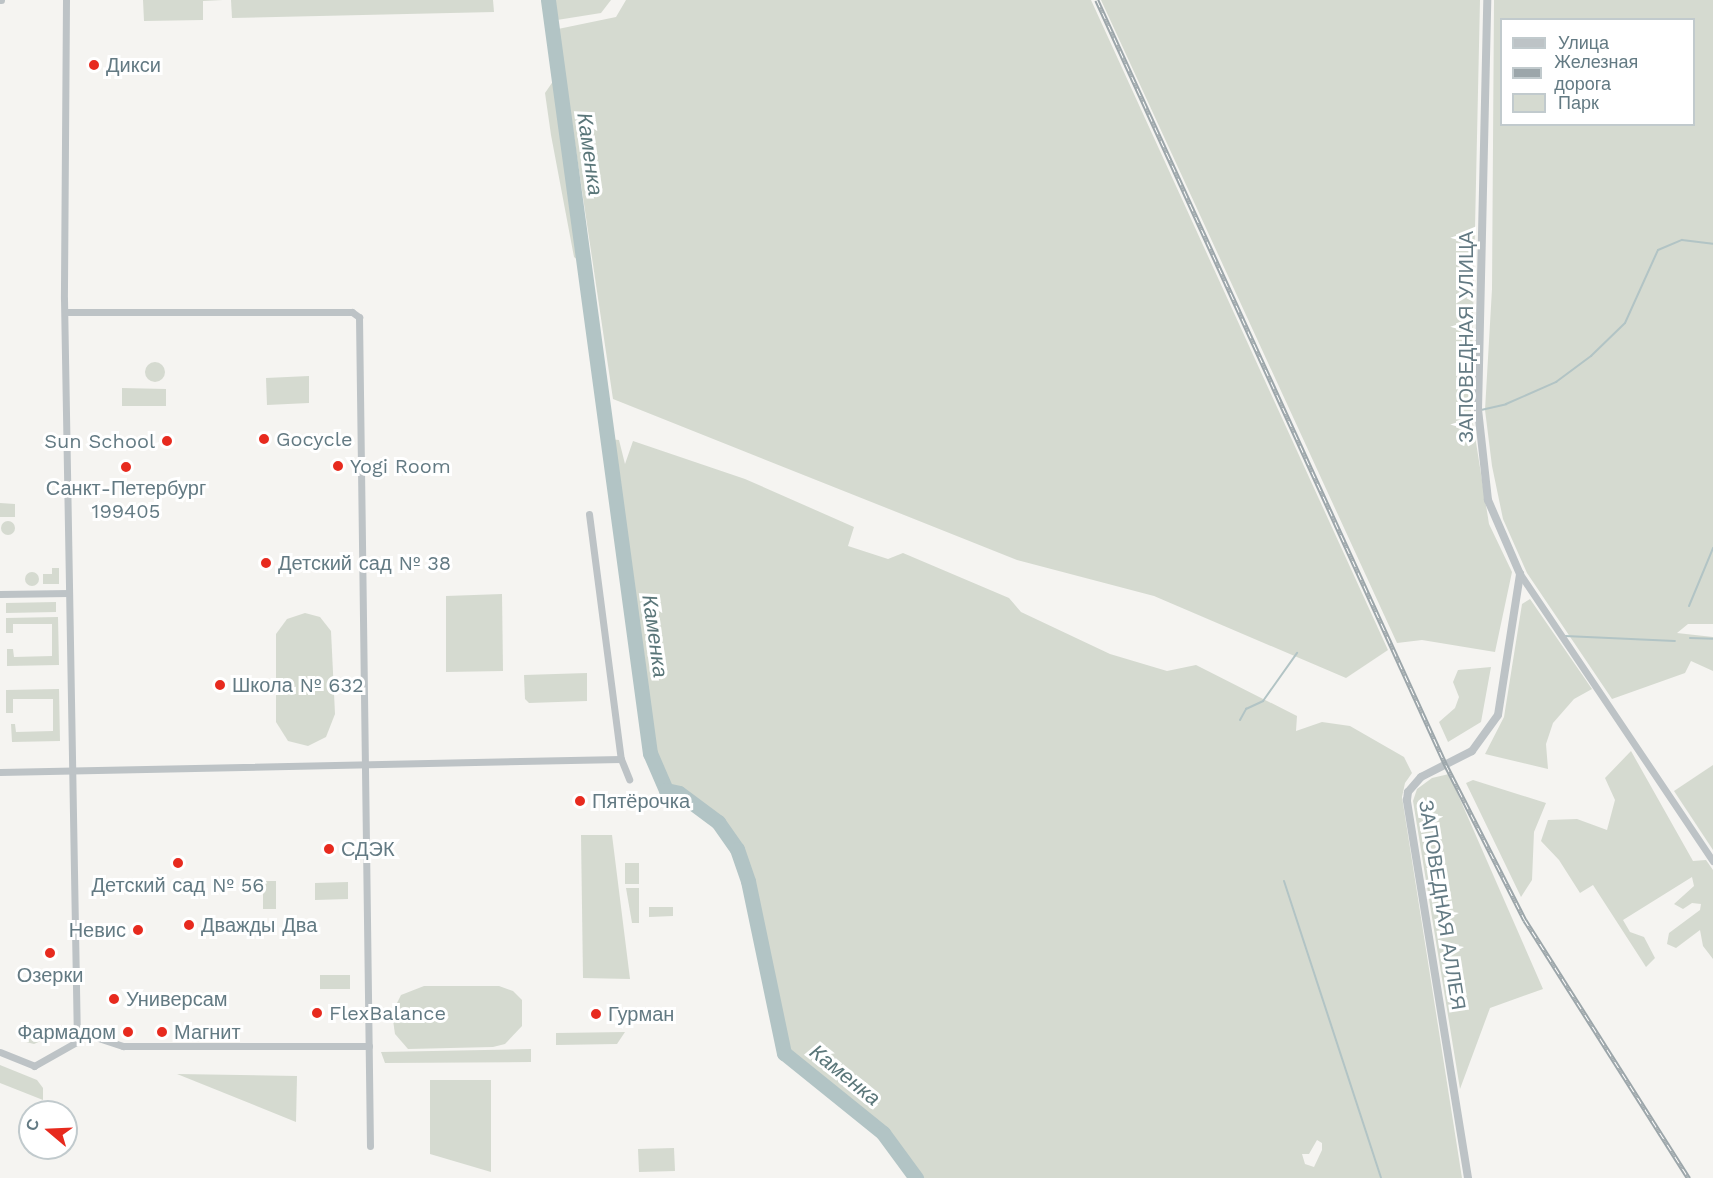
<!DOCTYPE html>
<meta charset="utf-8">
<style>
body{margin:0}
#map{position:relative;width:1713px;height:1178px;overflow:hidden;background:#f5f4f1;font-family:"Work Sans",sans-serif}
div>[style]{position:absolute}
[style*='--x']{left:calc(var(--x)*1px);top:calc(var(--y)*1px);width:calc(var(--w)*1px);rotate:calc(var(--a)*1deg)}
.green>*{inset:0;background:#d5dad0}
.round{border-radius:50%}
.stream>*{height:2px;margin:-1px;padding:0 1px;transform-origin:1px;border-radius:1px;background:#b2c4c5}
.river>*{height:15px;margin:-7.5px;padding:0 7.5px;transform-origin:7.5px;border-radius:7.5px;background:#b2c4c5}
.minor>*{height:7px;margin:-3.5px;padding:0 3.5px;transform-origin:3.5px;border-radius:3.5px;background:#bdc3c6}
.tertiary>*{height:8px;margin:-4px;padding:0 4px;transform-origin:4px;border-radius:4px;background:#bdc3c6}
.rail>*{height:4.5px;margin-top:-2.25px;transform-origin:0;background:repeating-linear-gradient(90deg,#fff 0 7px,#9ca6aa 0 14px);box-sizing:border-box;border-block:2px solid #9ca6aa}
.dots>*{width:16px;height:16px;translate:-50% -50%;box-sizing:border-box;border:3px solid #fff;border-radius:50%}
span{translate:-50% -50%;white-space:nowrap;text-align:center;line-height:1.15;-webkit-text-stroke:6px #fff;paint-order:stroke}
.poi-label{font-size:20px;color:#637a83}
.left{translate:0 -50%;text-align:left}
.right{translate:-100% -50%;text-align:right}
.street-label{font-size:20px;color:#637a83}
.water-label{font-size:21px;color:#5a7679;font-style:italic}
.legend{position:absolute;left:1500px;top:18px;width:195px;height:108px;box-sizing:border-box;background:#fff;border:2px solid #c1cacd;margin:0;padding:8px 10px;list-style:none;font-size:18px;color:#637a83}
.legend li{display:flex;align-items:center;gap:12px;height:30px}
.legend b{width:30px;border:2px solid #c1cacd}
.north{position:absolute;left:18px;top:1100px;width:60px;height:60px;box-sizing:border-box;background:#fff;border:2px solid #c1cacd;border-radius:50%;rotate:289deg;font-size:16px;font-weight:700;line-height:24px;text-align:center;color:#637a83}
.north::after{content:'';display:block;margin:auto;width:21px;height:27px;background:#e72a1e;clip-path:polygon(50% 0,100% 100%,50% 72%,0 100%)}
</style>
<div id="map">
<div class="green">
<div style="clip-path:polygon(143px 0,223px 0,203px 1px,203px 20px,144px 21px)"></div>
<div style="clip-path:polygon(231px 0,493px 0,494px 12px,232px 18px)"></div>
<div style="clip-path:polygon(555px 0,611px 0,601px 13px,557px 20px)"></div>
<div style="clip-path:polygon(626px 0,1091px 0,1388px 650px,1346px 678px,1154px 596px,1017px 560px,613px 399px,558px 29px,616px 17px)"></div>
<div style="clip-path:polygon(1101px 0,1480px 0,1471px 411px,1489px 524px,1512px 572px,1495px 652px,1422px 640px,1397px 643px)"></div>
<div style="clip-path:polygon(evenodd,1494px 0,1713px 0,1713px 624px,1688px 624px,1677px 633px,1713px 637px,1713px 671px,1691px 661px,1685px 673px,1612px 699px,1527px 573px,1503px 519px,1492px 466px,1485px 410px,1492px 289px,1494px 0,1502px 20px,1694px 20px,1694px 124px,1502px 124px,1502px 20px)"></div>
<div style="clip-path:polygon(558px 74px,571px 171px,585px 266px,574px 257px,551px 135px,545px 93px)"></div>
<div class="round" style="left:145px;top:362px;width:20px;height:20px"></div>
<div style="clip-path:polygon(309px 376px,309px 403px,267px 405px,266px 378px)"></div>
<div style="clip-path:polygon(122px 388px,166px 389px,166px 406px,122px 406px)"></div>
<div style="clip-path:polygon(evenodd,608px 439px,619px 440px,625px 464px,633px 441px,745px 479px,854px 527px,848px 546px,888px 559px,903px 553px,1009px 598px,1021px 612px,1110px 654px,1167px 671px,1196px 665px,1297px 716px,1296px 731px,1322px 722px,1350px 726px,1404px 757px,1412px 773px,1405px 783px,1402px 797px,1462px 1178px,922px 1178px,887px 1131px,788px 1054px,741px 845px,679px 793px,666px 790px,650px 753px,608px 439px,1317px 1140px,1322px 1143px,1322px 1150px,1314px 1167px,1305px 1164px,1302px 1154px,1309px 1154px,1317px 1140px)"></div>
<div style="clip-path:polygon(0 444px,0 503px,15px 504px,15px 517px,0 517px)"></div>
<div class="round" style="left:1px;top:521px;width:14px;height:14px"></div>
<div style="clip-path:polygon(52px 568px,59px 568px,59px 584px,43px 584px,43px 574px,52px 574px)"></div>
<div class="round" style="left:25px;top:572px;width:14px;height:14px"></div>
<div style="clip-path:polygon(502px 594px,503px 671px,446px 672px,446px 596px)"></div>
<div style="clip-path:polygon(1530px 599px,1592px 689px,1574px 699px,1553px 723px,1546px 744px,1548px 769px,1485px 754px,1504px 717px,1522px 604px)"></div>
<div style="clip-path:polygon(56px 602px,56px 612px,6px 613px,6px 603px)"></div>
<div style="clip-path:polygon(305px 613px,320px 617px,331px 631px,335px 714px,326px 737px,308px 746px,288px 741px,276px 722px,276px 634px,287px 619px)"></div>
<div style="clip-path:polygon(58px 617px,59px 665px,7px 666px,7px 649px,13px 649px,14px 657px,52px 656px,52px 624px,13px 624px,13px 633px,6px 633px,6px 618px)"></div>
<div style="clip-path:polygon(1491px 667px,1481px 722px,1448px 742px,1439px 722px,1455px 708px,1459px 697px,1453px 682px,1458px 670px)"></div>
<div style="clip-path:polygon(587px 673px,587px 701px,529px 703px,525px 699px,524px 675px)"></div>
<div style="clip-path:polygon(59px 689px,60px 741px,12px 742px,11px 724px,15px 724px,16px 732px,53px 731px,53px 699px,13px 699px,13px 713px,6px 713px,6px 690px)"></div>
<div style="clip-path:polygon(1631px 751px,1693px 861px,1706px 860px,1713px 870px,1713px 959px,1703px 946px,1700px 930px,1676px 948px,1667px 944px,1669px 933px,1700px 910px,1701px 904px,1692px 903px,1683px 909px,1674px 904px,1694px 886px,1692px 877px,1623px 920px,1630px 932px,1644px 937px,1655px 958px,1646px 967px,1593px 885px,1580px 893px,1559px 860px,1541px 841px,1548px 820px,1577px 819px,1607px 830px,1615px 800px,1605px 778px)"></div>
<div style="clip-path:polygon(1713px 765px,1713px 850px,1674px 791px)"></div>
<div style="clip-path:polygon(1449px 774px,1543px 989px,1490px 1008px,1460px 1089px,1413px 801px,1417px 789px,1432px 778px)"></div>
<div style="clip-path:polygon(1473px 780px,1546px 803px,1534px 832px,1532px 880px,1521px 897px,1466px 783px)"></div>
<div style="clip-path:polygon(581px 835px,612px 835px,630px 979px,583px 978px)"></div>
<div style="clip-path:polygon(625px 863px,639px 863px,639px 884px,625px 884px)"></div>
<div style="clip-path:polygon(263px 881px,276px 881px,276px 909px,263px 909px)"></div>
<div style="clip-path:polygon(348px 882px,348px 899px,315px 900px,315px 883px)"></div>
<div style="clip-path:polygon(626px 888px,639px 888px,639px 923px,632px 923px)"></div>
<div style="clip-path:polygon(649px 907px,673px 907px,673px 916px,649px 917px)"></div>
<div style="clip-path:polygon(320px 975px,350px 975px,350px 989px,320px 989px)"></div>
<div style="clip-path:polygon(424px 986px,499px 986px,513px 991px,522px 1000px,522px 1026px,505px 1044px,493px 1047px,408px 1049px,395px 1034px,392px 1013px,401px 995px)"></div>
<div style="clip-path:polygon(26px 1032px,52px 1036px,34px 1044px,22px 1041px,19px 1034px)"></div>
<div style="clip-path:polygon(625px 1032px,617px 1044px,556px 1045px,556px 1033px)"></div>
<div style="clip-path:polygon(531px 1049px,531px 1062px,385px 1063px,381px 1052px)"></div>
<div style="clip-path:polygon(0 1065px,37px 1080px,43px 1088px,43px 1100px,0 1083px)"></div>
<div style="clip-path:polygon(177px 1074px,297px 1076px,296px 1122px)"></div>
<div style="clip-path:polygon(430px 1080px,491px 1080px,491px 1172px,430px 1154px)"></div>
<div style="clip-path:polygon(674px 1148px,675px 1171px,639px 1172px,638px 1149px)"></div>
</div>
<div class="stream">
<div style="--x:1481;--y:410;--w:26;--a:-13"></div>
<div style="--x:1506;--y:404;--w:55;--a:-23.7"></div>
<div style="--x:1556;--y:382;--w:44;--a:-36.6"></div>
<div style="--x:1591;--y:356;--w:47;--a:-44.1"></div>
<div style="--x:1625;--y:323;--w:80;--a:-65.7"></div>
<div style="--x:1658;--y:250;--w:26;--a:-23"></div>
<div style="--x:1682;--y:240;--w:31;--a:7"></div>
<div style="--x:1689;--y:606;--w:63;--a:-67.5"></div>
<div style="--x:1565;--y:636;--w:110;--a:2.6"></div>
<div style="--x:1690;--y:638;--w:23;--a:2"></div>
<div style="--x:1240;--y:720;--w:13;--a:-61"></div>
<div style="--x:1246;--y:709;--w:19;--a:-25"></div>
<div style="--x:1263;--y:701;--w:59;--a:-54.7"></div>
<div style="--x:1284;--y:881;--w:312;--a:71.9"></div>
</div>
<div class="river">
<div style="--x:548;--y:0;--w:760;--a:82.29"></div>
<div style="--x:650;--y:753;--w:40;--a:66.6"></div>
<div style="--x:666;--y:790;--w:13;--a:13"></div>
<div style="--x:679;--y:793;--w:49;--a:36.6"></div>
<div style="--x:718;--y:822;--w:33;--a:55"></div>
<div style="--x:737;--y:849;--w:34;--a:71"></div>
<div style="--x:748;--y:881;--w:176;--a:78.2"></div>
<div style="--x:784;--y:1053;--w:127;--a:38.9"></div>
<div style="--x:883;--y:1133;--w:56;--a:53.7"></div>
</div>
<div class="minor">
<div style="--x:0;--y:0;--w:1;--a:0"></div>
<div style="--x:66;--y:0;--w:299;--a:90.4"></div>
<div style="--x:64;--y:299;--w:742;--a:89"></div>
<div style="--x:65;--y:312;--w:287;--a:0"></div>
<div style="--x:352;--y:312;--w:9;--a:36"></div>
<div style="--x:359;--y:317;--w:829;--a:89.24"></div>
<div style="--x:589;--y:514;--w:247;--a:82.6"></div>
<div style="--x:621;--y:759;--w:22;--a:68"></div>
<div style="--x:1520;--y:574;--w:346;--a:56.1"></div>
<div style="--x:0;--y:594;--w:69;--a:-0.8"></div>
<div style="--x:0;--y:772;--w:621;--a:-1.2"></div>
<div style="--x:0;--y:1052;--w:37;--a:22"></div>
<div style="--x:34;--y:1066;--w:63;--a:-29.4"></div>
<div style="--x:89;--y:1035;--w:36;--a:18"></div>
<div style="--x:123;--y:1046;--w:246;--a:0"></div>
</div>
<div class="tertiary">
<div style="--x:1468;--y:1178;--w:383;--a:-99.2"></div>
<div style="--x:1407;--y:800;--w:8;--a:-83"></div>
<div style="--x:1408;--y:792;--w:20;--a:-49"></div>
<div style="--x:1421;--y:777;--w:57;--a:-27"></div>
<div style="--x:1472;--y:751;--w:44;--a:-54.2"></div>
<div style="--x:1498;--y:715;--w:143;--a:-81.1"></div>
<div style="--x:1520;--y:574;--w:81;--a:-113.4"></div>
<div style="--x:1488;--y:500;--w:91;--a:-96.3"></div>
<div style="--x:1478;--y:410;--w:410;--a:-88.7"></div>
</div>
<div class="rail">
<div style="--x:1097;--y:0;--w:841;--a:65.48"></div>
<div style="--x:1446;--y:765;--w:174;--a:63"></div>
<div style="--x:1525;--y:920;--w:306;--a:57.6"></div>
</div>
<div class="dots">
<div style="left:94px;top:65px;background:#e72a1e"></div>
<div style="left:264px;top:439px;background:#e72a1e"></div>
<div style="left:167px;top:441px;background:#e72a1e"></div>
<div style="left:338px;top:466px;background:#e72a1e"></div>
<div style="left:126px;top:467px;background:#e72a1e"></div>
<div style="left:266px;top:563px;background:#e72a1e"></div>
<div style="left:220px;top:685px;background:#e72a1e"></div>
<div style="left:580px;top:801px;background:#e72a1e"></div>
<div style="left:329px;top:849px;background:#e72a1e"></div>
<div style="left:178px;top:863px;background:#e72a1e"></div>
<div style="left:189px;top:925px;background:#e72a1e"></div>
<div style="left:138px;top:930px;background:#e72a1e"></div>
<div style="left:50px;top:953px;background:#e72a1e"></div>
<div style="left:114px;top:999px;background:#e72a1e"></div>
<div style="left:317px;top:1013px;background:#e72a1e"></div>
<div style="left:596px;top:1014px;background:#e72a1e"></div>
<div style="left:128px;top:1032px;background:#e72a1e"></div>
<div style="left:162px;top:1032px;background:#e72a1e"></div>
</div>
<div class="poi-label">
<span class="left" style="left:106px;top:65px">Дикси</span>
<span class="left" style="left:276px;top:439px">Gocycle</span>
<span class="right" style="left:155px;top:441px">Sun School</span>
<span class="left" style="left:350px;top:466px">Yogi Room</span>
<span style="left:126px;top:500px">Санкт-Петербург<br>199405</span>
<span class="left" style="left:278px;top:563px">Детский сад № 38</span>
<span class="left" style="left:232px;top:685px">Школа № 632</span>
<span class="left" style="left:592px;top:801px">Пятёрочка</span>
<span class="left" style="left:341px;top:849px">СДЭК</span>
<span style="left:178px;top:885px">Детский сад № 56</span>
<span class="left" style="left:201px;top:925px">Дважды Два</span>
<span class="right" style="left:126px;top:930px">Невис</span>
<span style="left:50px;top:975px">Озерки</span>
<span class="left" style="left:126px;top:999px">Универсам</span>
<span class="left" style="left:329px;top:1013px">FlexBalance</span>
<span class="left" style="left:608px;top:1014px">Гурман</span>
<span class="right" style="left:116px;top:1032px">Фармадом</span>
<span class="left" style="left:174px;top:1032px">Магнит</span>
</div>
<div class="street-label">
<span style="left:1466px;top:337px;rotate:-90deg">ЗАПОВЕДНАЯ УЛИЦА</span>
<span style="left:1442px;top:905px;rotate:81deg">ЗАПОВЕДНАЯ АЛЛЕЯ</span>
</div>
<div class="water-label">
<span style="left:590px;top:154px;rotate:82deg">Каменка</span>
<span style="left:655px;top:636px;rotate:82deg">Каменка</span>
<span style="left:845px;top:1075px;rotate:39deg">Каменка</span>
</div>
<ul class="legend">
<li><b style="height:8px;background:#bdc3c6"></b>Улица</li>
<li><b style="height:8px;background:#9ca6aa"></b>Железная дорога</li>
<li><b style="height:16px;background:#d5dad0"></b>Парк</li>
</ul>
<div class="north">С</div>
</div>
